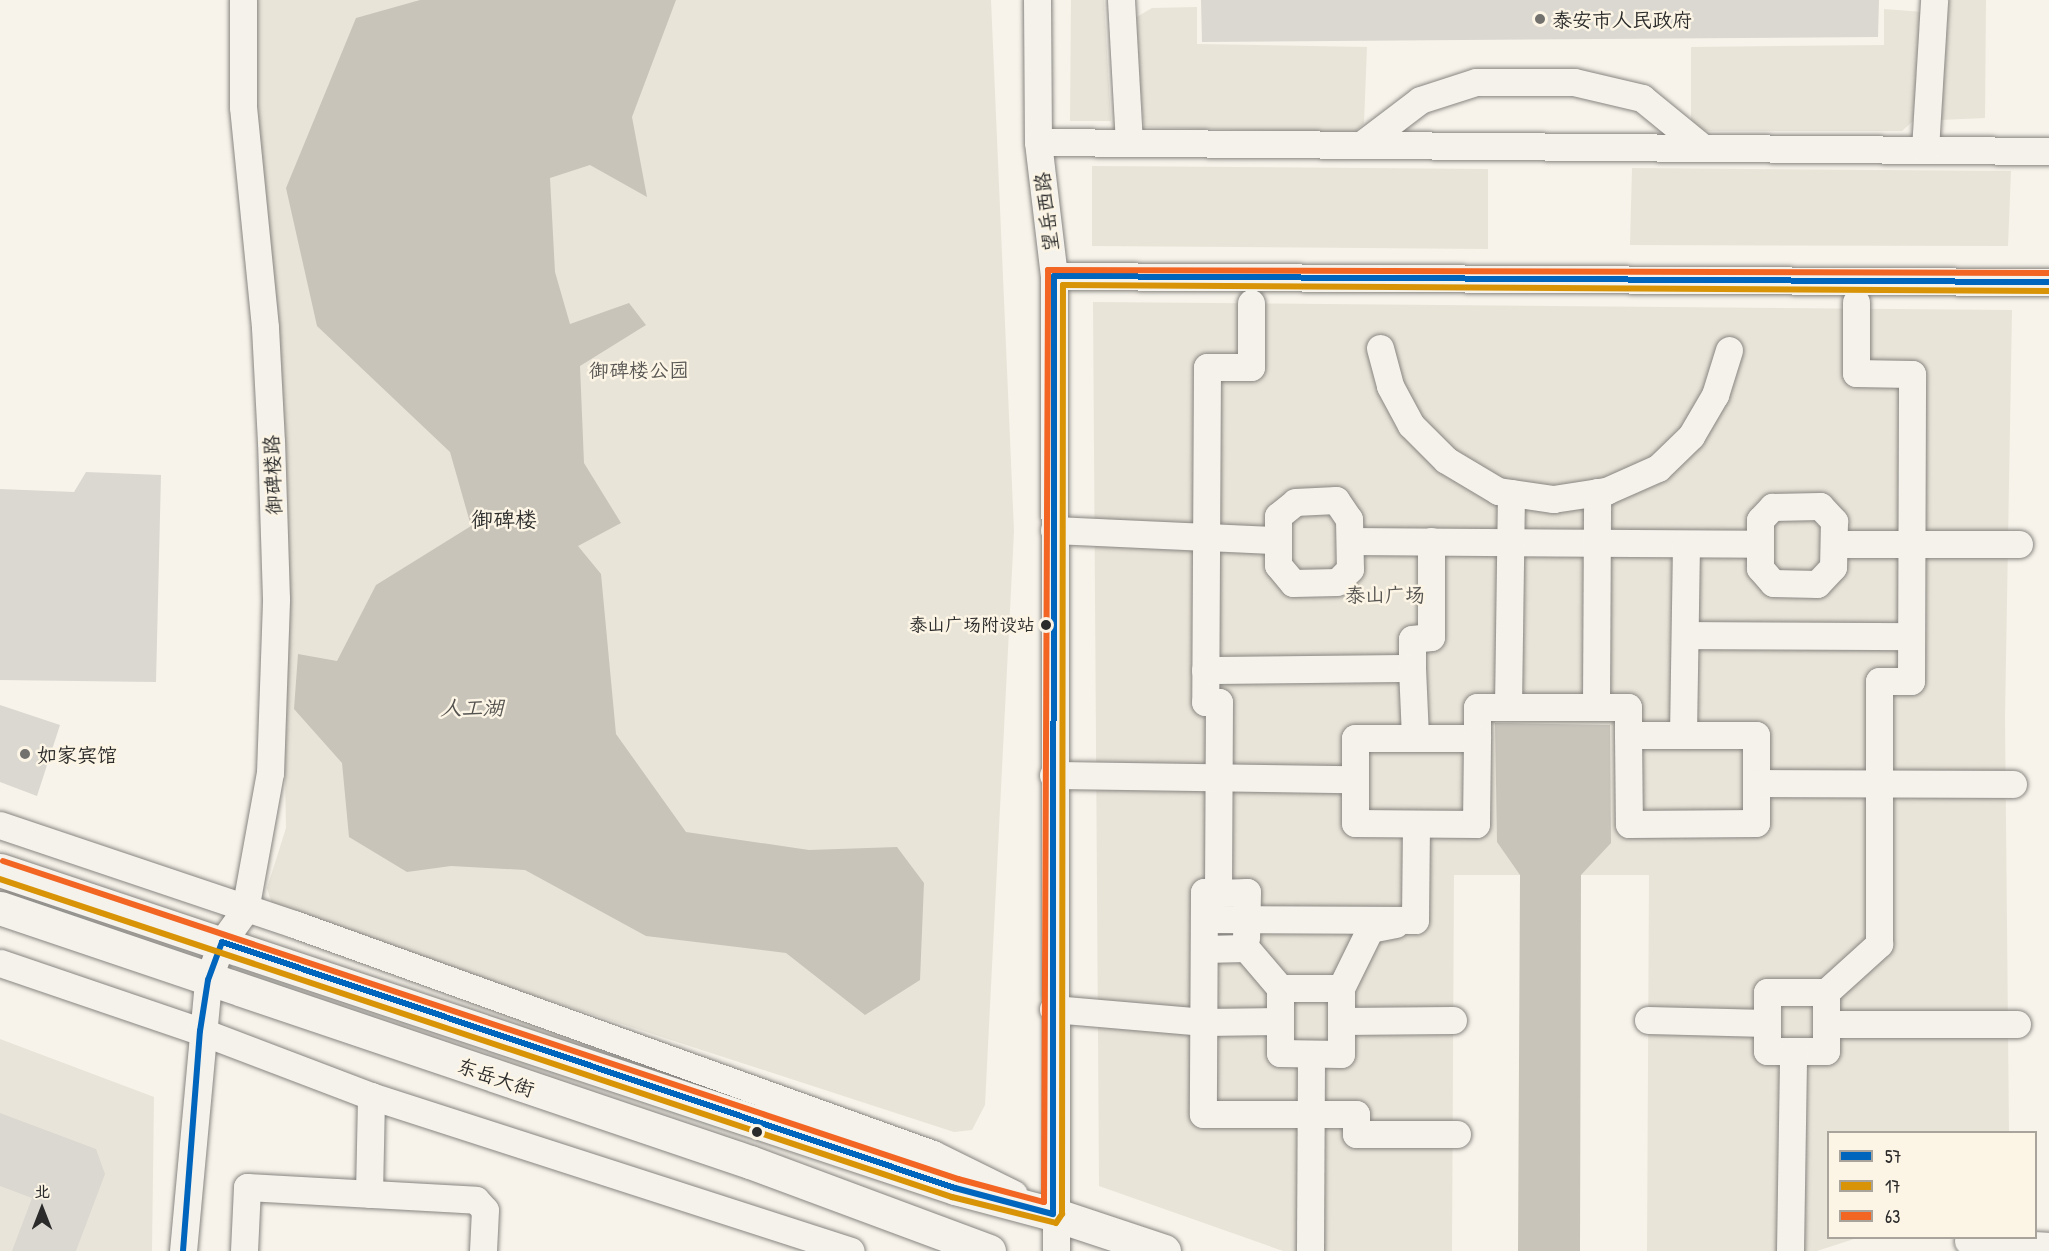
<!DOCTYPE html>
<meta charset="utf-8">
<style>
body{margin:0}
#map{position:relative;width:2049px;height:1251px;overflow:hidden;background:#f7f3ea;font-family:"Patrick Hand","LXGW WenKai TC",sans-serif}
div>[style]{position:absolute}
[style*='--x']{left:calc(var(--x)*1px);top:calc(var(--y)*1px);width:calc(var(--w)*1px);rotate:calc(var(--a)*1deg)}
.built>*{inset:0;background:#e9e4d9}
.green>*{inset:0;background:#e9e4d8}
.water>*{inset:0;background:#c8c4ba}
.building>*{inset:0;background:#dad8d1}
.roads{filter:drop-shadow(0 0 2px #878581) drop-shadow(0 0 2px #878581)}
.minor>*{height:27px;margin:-13.5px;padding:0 13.5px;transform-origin:13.5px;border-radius:13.5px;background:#f5f2ec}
.major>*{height:33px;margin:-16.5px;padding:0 16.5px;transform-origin:16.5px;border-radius:16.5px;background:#f5f2ec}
.bus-1>*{height:6px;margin:-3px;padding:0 3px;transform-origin:3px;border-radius:3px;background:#0065bd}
.bus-2>*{height:6px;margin:-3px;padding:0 3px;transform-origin:3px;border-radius:3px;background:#d89406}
.bus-3>*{height:6px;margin:-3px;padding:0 3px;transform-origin:3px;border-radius:3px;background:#f26522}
.dots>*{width:16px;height:16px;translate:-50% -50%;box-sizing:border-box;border:3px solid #fcf5e5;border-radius:50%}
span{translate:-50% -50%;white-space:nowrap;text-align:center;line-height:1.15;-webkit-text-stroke:5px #fcf5e5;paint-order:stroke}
.bus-label{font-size:18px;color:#2b2b2b}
.right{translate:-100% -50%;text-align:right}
.poi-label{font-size:20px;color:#2b2b2b}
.left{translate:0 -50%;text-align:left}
.street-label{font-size:20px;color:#2b2b2b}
.park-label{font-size:20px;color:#585653}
.water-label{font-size:21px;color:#545350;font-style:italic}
.quarter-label{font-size:22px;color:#2b2b2b}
.legend{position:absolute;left:1827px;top:1131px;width:210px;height:108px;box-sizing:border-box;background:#fcf5e5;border:2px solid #a8a49b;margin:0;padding:8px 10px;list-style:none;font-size:18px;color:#2b2b2b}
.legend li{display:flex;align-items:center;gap:12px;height:30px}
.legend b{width:30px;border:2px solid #a8a49b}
.north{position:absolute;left:12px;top:1179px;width:60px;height:60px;-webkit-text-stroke:4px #fcf5e5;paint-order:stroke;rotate:0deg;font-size:16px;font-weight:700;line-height:24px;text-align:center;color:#2b2b2b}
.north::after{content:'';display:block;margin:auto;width:21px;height:27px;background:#2b2b2b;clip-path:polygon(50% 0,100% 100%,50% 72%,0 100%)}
</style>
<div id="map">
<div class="built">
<div style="clip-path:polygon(0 1039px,154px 1097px,152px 1251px,0 1251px)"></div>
</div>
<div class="green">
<div style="clip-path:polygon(251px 0,991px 0,1014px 531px,985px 1105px,972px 1130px,954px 1132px,274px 911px,267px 888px,286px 828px,280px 504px,248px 50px)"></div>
<div style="clip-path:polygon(1071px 0,1104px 0,1111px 121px,1070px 121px)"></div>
<div style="clip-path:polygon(1949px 0,1986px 0,1985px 118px,1940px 120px)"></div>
<div style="clip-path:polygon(1197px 7px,1197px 44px,1367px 47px,1364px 123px,1354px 133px,1144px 127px,1133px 19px,1152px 8px)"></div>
<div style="clip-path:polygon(1884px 9px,1923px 12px,1913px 121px,1902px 131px,1701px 131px,1691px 119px,1691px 47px,1884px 45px)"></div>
<div style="clip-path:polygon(1092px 166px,1488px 169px,1488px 249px,1092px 246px)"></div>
<div style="clip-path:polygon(1632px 168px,2011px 171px,2008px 246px,1630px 245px)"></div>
<div style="clip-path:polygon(1093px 302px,2012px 310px,2005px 717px,2009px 1132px,1828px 1132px,1828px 1238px,1857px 1238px,1817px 1251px,1647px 1251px,1649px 875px,1454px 875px,1452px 1251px,1283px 1251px,1099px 1186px)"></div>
</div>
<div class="water">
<div style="clip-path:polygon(420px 0,676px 0,632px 117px,647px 197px,590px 165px,550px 178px,555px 272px,570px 324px,629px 303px,646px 325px,580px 366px,584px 463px,621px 523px,578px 546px,601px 574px,616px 734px,686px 832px,809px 850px,897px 847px,924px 883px,920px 980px,865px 1015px,786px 953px,646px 936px,525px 870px,451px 866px,407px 872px,349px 837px,342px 763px,294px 709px,298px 654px,337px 661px,376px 585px,471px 526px,450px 452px,317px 326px,286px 188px,356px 18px)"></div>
<div style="clip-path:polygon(1495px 723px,1610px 725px,1611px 843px,1581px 875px,1580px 1251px,1518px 1251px,1520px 875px,1497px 842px)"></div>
</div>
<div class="building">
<div style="clip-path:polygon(1201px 0,1879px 0,1878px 37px,1202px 42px)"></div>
<div style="clip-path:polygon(86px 472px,161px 475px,156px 682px,0 680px,0 489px,74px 492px)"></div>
<div style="clip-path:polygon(0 705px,60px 725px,37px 796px,0 782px)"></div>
<div style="clip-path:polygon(0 1113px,96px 1149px,105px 1174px,76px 1251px,12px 1251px,32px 1198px,0 1186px)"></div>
</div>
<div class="roads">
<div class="minor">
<div style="--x:1037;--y:0;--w:142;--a:89.6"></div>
<div style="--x:1038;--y:142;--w:135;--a:83.2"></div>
<div style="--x:1054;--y:276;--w:975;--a:89.88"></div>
<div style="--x:1121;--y:0;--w:143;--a:86.8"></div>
<div style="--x:1038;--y:142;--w:1011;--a:0.51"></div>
<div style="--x:1361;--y:145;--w:74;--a:-37.3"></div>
<div style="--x:1420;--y:100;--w:59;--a:-17.8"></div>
<div style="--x:1476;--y:82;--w:98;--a:0"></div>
<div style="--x:1574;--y:82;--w:70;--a:13.2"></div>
<div style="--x:1642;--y:98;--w:77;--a:39.2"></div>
<div style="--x:1925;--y:149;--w:149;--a:-86.5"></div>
<div style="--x:1054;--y:276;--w:995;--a:0.35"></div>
<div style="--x:1251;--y:303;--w:64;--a:90"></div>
<div style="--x:1251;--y:367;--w:44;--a:180"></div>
<div style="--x:1207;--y:367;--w:335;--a:90.3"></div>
<div style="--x:1205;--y:702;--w:14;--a:0"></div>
<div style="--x:1219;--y:702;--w:191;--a:90.3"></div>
<div style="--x:1218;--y:893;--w:14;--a:-176"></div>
<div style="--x:1204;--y:892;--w:222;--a:90.3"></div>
<div style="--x:1203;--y:1114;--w:153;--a:0"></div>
<div style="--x:1356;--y:1114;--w:20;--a:90"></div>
<div style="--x:1356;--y:1134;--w:101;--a:0"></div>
<div style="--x:1380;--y:348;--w:39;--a:75"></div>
<div style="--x:1390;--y:386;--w:44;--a:61.7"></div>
<div style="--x:1411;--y:425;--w:49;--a:45"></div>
<div style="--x:1446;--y:460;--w:61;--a:30.8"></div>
<div style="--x:1498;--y:491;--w:56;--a:8.3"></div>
<div style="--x:1553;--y:499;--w:54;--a:-8.6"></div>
<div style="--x:1606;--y:491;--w:57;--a:-23.9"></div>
<div style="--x:1658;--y:468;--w:46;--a:-44.1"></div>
<div style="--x:1691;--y:436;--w:48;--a:-59.7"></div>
<div style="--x:1715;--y:395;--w:47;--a:-72.7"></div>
<div style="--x:1336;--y:500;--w:23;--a:56"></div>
<div style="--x:1349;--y:519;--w:50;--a:88.9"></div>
<div style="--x:1350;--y:569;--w:18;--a:135"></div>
<div style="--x:1337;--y:582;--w:44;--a:178.7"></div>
<div style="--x:1293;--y:583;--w:23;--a:-130"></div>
<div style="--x:1278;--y:565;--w:49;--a:-90"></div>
<div style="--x:1278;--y:516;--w:22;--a:-39"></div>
<div style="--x:1295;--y:502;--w:41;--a:-2.8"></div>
<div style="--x:1820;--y:506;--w:21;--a:47"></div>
<div style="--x:1834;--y:521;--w:46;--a:91.2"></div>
<div style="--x:1833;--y:567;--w:23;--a:133"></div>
<div style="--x:1817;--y:584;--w:44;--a:-178.7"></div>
<div style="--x:1773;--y:583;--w:20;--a:-131"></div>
<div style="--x:1760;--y:568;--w:48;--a:-90"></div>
<div style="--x:1760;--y:520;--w:18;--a:-47"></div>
<div style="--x:1772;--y:507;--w:48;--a:-1.2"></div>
<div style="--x:1054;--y:530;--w:224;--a:2.6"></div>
<div style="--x:1350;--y:541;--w:410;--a:0.4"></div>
<div style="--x:1834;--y:544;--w:185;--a:0"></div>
<div style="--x:1685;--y:635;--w:226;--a:0.3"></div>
<div style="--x:1412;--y:668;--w:29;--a:-90"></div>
<div style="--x:1412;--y:639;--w:19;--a:-6"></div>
<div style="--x:1431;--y:637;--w:96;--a:-90"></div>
<div style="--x:1205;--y:670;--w:207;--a:-0.6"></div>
<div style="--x:1412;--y:668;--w:70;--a:87.5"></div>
<div style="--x:1508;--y:707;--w:214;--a:-89.2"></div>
<div style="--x:1596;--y:707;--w:215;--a:-89.7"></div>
<div style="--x:1628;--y:735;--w:89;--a:89.4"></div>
<div style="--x:1629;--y:824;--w:127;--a:-0.5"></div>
<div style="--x:1756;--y:823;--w:40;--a:-90"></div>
<div style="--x:1683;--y:735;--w:191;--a:-89.1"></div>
<div style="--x:1053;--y:775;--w:302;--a:0.8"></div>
<div style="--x:1355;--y:779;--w:41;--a:-90"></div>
<div style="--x:1355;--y:738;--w:122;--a:0"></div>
<div style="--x:1477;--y:738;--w:31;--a:-90"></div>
<div style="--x:1477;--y:707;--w:151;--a:0"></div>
<div style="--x:1628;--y:707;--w:28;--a:90"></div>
<div style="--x:1628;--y:735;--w:128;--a:0"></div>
<div style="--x:1756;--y:735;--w:48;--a:90"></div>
<div style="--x:1756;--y:783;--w:257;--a:0.2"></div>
<div style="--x:1355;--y:779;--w:44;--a:90"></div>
<div style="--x:1355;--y:823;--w:121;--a:0.5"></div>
<div style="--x:1476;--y:824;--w:86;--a:-89.3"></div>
<div style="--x:0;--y:825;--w:310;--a:18.6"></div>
<div style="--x:294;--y:924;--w:679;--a:19.8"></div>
<div style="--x:933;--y:1154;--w:90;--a:26.3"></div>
<div style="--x:1218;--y:893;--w:29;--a:-2"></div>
<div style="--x:1247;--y:892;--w:46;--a:91.2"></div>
<div style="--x:1204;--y:919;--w:211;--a:0.3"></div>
<div style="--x:1415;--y:920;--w:96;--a:-89.4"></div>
<div style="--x:1204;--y:949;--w:42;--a:-1.4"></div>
<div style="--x:1246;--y:948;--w:52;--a:49.6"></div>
<div style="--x:0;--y:963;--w:211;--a:18.8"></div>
<div style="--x:200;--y:1031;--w:183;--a:20.8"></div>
<div style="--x:371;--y:1096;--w:504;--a:17.9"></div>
<div style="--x:1280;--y:988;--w:61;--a:0"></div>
<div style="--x:1341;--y:988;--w:66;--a:90"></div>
<div style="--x:1341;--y:1054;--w:61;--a:-179.1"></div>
<div style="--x:1280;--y:1053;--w:65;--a:-90"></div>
<div style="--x:1341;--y:988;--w:66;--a:-63.8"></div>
<div style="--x:1370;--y:929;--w:26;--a:-11"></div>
<div style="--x:1826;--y:992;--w:59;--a:90"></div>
<div style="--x:1826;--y:1051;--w:59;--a:180"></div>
<div style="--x:1767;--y:1051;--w:59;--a:-90"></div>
<div style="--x:1767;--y:992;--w:59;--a:0"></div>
<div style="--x:1826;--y:992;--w:72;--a:-42.2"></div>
<div style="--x:1879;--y:944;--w:263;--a:-90"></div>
<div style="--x:1879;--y:681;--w:32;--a:0"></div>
<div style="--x:1911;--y:681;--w:307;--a:-89.8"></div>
<div style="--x:1912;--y:374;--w:56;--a:-179"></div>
<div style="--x:1856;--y:373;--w:71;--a:-90"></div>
<div style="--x:1053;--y:1009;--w:152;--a:4.9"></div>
<div style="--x:1204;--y:1022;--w:76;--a:-0.8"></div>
<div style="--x:1648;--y:1020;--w:119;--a:1.4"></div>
<div style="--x:1341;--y:1021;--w:112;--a:-0.5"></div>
<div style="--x:1826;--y:1024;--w:191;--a:0"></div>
<div style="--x:369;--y:1194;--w:98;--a:-88.8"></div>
<div style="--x:1968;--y:1241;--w:81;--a:3.5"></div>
<div style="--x:183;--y:1251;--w:272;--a:-84.7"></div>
<div style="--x:208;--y:980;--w:40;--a:-69.8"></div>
<div style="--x:222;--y:942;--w:39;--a:-54"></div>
<div style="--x:245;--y:910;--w:139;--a:-79.7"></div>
<div style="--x:270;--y:773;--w:174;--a:-88"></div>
<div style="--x:276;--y:599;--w:157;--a:-91.8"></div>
<div style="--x:271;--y:442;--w:115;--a:-93"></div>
<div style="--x:265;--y:327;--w:221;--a:-95.7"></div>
<div style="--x:243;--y:107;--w:107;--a:-90"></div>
<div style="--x:244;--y:1251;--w:64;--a:-87.3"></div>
<div style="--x:247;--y:1187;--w:229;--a:3.2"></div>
<div style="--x:476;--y:1200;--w:13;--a:48"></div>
<div style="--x:485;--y:1210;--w:41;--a:92.8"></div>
<div style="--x:1310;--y:1251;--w:197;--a:-89.7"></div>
<div style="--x:1790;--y:1251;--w:200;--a:-89.1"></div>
</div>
<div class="major">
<div style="--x:0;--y:870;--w:1007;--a:18.42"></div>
<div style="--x:955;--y:1188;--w:101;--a:14.9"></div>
<div style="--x:1053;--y:1214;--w:117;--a:18.4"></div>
<div style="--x:0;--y:908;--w:792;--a:18.71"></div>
<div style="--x:750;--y:1162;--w:255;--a:20.4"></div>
</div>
</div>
<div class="bus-1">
<div style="--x:183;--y:1251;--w:221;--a:-85.6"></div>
<div style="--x:200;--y:1031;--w:52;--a:-81.1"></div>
<div style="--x:208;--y:980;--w:40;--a:-69.8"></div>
<div style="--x:222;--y:942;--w:773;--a:18.55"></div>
<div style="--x:955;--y:1188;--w:101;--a:14.9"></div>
<div style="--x:1053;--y:1214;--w:938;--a:-89.94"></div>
<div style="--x:1054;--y:276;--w:995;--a:0.35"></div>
</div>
<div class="bus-2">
<div style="--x:0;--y:879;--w:1004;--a:18.47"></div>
<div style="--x:952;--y:1197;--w:107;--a:14"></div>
<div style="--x:1056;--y:1223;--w:11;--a:-56"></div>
<div style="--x:1062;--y:1214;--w:929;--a:-89.94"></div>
<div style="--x:1063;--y:285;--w:986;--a:0.35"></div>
</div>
<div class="bus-3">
<div style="--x:3;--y:861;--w:1007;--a:18.42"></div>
<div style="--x:958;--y:1179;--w:89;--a:15"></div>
<div style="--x:1044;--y:1202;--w:932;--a:-89.75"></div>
<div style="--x:1048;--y:270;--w:1001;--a:0.17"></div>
</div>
<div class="dots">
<div style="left:1540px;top:19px;background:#72716e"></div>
<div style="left:1046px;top:625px;background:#2b2b2b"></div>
<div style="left:25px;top:754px;background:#72716e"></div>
<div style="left:757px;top:1132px;background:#2b2b2b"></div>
</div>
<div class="bus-label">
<span class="right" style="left:1035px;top:625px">泰山广场附设站</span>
</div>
<div class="poi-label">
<span class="left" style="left:1552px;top:19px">泰安市人民政府</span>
<span class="left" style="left:37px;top:754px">如家宾馆</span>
</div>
<div class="street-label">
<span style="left:1046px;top:212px;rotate:-97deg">望岳西路</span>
<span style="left:272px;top:475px;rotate:-92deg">御碑楼路</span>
<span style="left:496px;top:1077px;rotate:19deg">东岳大街</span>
</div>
<div class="park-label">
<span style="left:639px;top:369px">御碑楼公园</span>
<span style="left:1385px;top:594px">泰山广场</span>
</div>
<div class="water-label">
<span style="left:472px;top:708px">人工湖</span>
</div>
<div class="quarter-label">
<span style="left:504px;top:520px">御碑楼</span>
</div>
<ul class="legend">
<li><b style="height:8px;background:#0065bd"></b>57</li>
<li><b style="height:8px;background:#d89406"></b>17</li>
<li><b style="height:8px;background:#f26522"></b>63</li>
</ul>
<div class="north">北</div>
</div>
